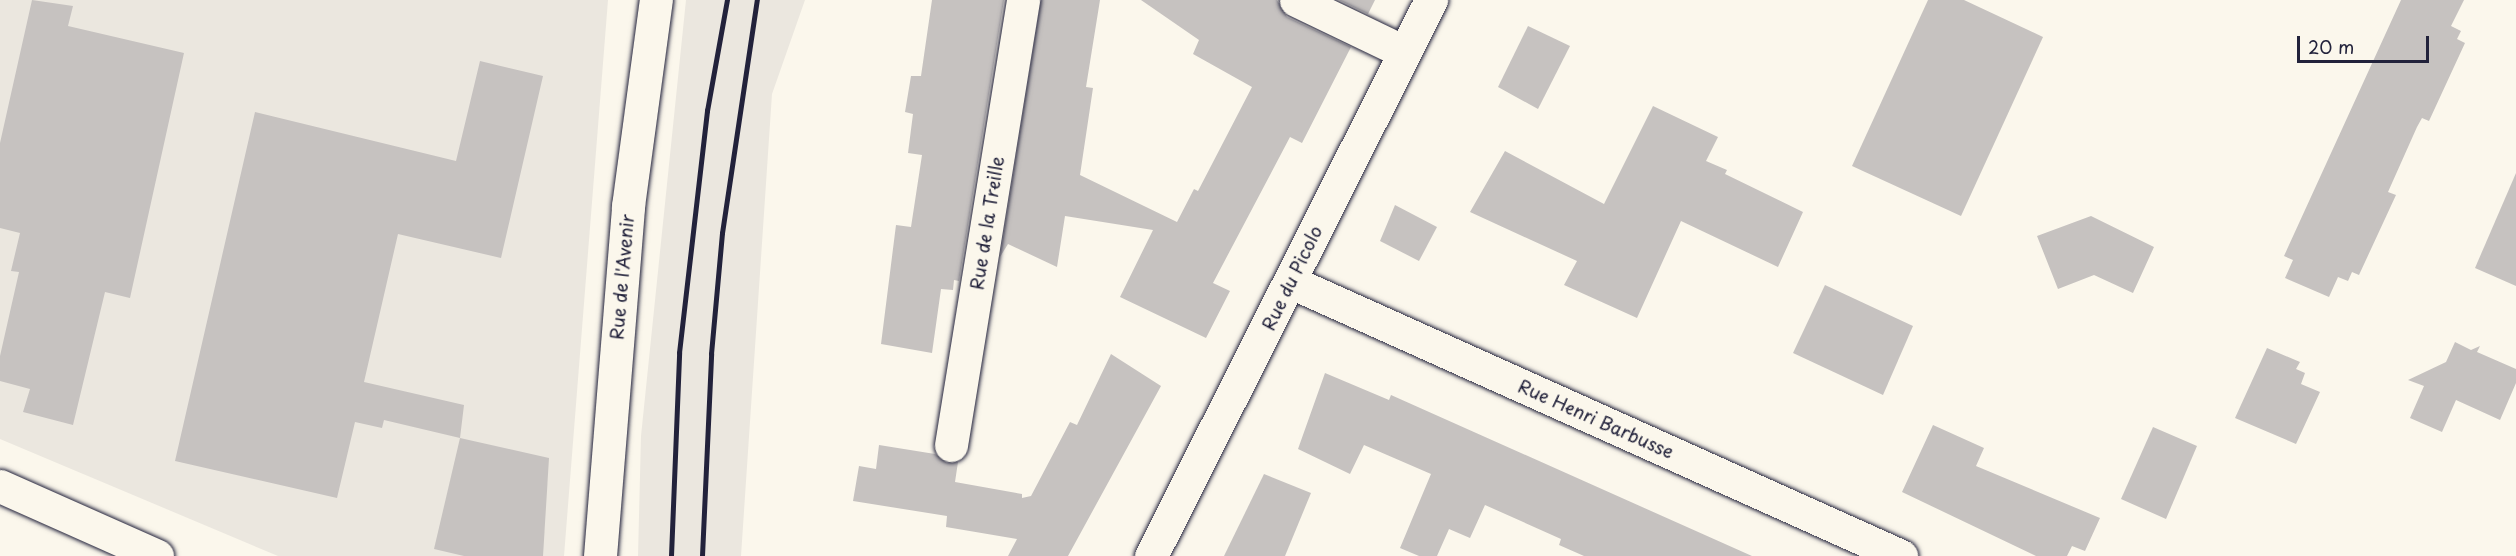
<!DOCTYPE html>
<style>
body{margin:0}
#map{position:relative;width:2516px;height:556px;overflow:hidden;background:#fbf7ec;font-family:"Playpen Sans",sans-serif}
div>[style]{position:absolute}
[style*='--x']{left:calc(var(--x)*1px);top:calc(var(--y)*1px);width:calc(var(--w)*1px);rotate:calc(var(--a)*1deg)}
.built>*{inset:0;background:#ebe7df}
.building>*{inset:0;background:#c6c2c0}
.roads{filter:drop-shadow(0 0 2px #22223b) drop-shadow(0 0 2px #22223b)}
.minor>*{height:33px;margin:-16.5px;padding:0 16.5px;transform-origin:16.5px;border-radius:16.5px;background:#fbf7ec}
.rail>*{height:4.5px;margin:-2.25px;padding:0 2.25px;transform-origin:2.25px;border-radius:2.25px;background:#22223b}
span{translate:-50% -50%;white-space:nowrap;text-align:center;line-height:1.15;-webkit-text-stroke:5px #fbf7ec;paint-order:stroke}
.street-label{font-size:18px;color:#22223b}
.scale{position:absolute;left:2297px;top:36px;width:132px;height:27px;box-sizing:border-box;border:3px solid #22223b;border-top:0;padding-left:8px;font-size:18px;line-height:21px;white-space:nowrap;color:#22223b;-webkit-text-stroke:4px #fbf7ec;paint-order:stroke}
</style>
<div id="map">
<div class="built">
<div style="clip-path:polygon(0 0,608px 0,564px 556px,278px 556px,0 439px)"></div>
<div style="clip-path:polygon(686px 0,805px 0,772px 94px,741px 556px,638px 556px,641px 436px)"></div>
</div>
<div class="building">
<div style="clip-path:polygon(32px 0,73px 6px,68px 26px,184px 53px,130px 298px,105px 292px,73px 425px,23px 412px,30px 389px,0 381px,0 356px,19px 272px,11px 271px,20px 233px,0 228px,0 143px)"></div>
<div style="clip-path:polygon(932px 0,1004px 0,959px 281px,954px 280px,953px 290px,941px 289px,932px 353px,881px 344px,896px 225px,911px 227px,922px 155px,908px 153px,913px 114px,905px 112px,911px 76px,921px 76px)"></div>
<div style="clip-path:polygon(1041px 0,1100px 0,1086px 87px,1093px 88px,1080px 175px,1177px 222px,1194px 189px,1198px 191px,1252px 87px,1193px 54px,1199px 40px,1141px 0,1277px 0,1287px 17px,1351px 47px,1302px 143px,1290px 137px,1213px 283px,1230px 291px,1206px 338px,1120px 297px,1153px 230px,1065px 216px,1057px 267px,1008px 244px,1000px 257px)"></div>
<div style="clip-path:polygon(1339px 0,1375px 0,1368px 14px)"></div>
<div style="clip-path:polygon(1928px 0,1964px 0,2043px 37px,1961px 216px,1852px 166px)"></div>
<div style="clip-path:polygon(2401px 0,2464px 0,2451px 26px,2461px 31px,2457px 39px,2465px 43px,2429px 121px,2422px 118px,2417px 127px,2388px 192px,2396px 195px,2359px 275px,2352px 272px,2348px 281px,2338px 277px,2329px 297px,2285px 278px,2293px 260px,2284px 256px)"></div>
<div style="clip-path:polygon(1528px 26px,1570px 46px,1538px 109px,1498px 87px)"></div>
<div style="clip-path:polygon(480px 61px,543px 76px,501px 258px,398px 234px,364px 382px,464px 405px,460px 438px,384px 420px,382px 428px,355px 422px,337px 498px,175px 461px,255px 112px,456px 161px)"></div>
<div style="clip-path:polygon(1653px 106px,1718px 137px,1706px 161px,1727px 170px,1725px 174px,1803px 212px,1778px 267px,1681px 221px,1637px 318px,1564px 285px,1577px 261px,1470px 212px,1505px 151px,1604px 204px)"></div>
<div style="clip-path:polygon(2516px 173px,2516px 286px,2475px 268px)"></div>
<div style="clip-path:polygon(1395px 205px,1437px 227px,1419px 261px,1380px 241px)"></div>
<div style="clip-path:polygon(2091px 216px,2154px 247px,2133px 293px,2094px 275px,2058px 289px,2037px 236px)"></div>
<div style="clip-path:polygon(1825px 285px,1913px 326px,1883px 395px,1793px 353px)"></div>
<div style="clip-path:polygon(2455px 342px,2471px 350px,2480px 346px,2477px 352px,2516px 369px,2516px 383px,2500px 420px,2456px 400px,2442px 432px,2410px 418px,2424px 386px,2408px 380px,2446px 362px)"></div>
<div style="clip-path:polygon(2267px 348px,2300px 362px,2296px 369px,2305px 373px,2301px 384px,2320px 392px,2296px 444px,2235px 418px)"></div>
<div style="clip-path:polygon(1111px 354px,1161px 386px,1068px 556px,1008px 556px,1017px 539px,946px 527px,947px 516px,853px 501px,859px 466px,876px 469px,879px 445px,935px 454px,947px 463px,958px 462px,955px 482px,1022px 494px,1022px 498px,1031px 496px,1070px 422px,1077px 425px)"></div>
<div style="clip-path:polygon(1325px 373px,1389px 400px,1391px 395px,1752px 556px,1584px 556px,1559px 545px,1561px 539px,1485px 505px,1470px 538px,1449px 529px,1437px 556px,1419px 556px,1400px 548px,1431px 474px,1364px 445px,1350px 474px,1298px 449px)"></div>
<div style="clip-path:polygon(1933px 425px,1984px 448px,1976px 466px,2100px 518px,2085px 551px,2072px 546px,2067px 556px,2036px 556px,1902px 492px)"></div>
<div style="clip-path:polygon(2153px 427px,2197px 446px,2166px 519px,2121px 499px)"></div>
<div style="clip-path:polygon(460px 438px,549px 458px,543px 556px,464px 556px,434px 549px)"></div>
<div style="clip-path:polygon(1264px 474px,1311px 493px,1285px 556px,1224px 556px)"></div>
</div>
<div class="roads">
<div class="minor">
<div style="--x:1296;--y:0;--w:120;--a:25.7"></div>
<div style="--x:1291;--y:282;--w:669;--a:24.19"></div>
<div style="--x:951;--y:445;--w:451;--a:-80.8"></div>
<div style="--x:0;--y:486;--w:172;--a:24"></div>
<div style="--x:600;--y:556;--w:351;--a:-85.4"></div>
<div style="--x:628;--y:206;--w:208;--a:-82.3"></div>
<div style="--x:1151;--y:556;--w:623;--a:-63.27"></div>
</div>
</div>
<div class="rail">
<div style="--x:671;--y:556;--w:203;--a:-87.7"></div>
<div style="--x:679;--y:353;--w:244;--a:-83.4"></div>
<div style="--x:707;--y:111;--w:113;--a:-79.8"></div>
<div style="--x:702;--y:556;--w:202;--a:-87.4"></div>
<div style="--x:711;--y:354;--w:121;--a:-84.8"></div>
<div style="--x:722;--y:233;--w:236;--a:-81.5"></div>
</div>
<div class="street-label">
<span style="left:987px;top:223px;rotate:-81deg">Rue de la Treille</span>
<span style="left:622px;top:277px;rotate:-85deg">Rue de l'Avenir</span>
<span style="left:1292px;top:278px;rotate:-64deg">Rue du Picolo</span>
<span style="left:1596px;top:419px;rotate:24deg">Rue Henri Barbusse</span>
</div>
<div class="scale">20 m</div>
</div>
